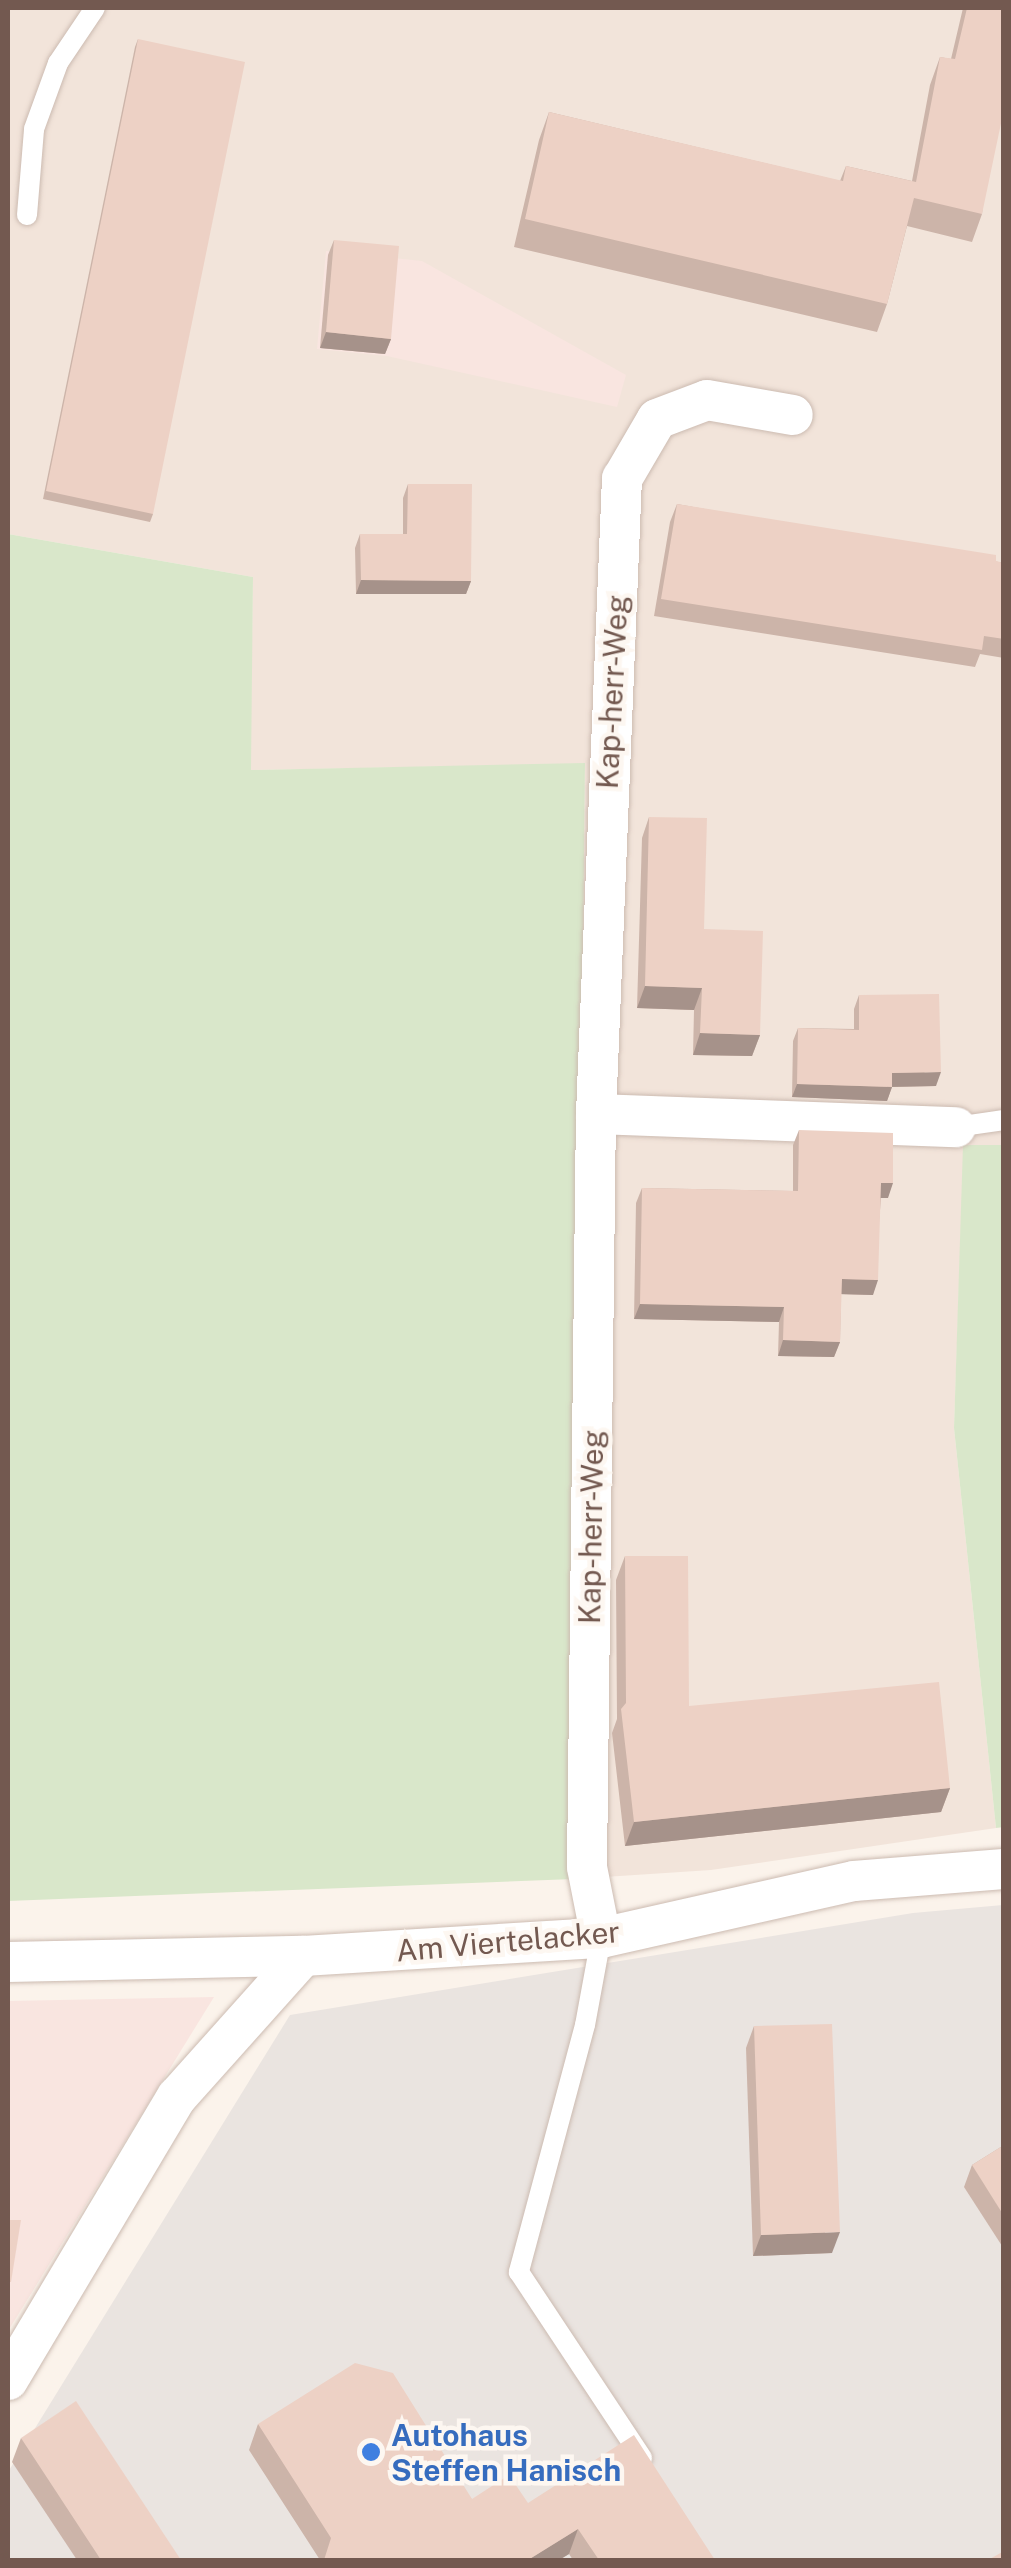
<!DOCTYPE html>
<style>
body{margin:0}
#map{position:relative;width:1011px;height:2568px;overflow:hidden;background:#fbf3eb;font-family:"Public Sans",sans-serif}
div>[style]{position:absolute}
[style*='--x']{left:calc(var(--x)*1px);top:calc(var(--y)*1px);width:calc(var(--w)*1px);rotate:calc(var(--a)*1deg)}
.residential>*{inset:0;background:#f2e4da}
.commercial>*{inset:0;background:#f9e5e0}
.industrial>*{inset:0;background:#eae4e0}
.green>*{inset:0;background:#d9e7ca}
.roads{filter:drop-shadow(0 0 2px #ccbbb1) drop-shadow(0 0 2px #ccbbb1)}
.service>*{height:20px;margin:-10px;padding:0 10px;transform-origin:10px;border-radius:10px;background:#fff}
.minor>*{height:40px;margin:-20px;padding:0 20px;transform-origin:20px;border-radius:20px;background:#fff}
.wall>*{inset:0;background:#ccb4a9}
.shaded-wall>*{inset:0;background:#a6928a}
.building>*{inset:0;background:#edd1c5}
.dots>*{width:28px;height:28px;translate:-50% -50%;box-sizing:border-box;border:5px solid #fdf7f1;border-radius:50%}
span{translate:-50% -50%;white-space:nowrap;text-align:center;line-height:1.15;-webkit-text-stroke:9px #fdf7f1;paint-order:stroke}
.street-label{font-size:30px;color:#735950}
.shop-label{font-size:30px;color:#366cbe;font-weight:700}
.left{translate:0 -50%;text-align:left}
.frame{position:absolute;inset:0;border:10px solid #735950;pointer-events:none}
</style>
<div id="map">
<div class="residential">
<div style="clip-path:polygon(8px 8px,1003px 8px,1004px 1145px,964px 1145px,954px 1428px,996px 1828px,711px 1870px,574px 1879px,585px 764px,250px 770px,253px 577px,8px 534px)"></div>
</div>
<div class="commercial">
<div style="clip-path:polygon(326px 251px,422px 261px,626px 375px,617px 407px,387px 356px,317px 349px)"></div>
<div style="clip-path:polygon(214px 1997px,8px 2331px,8px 2001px)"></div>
</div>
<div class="industrial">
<div style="clip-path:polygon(1003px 1905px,1003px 2560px,8px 2560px,8px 2472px,290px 2015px,913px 1913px)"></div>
</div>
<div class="green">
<div style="clip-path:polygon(8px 534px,253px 577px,251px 770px,585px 763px,574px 1879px,8px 1901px)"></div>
<div style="clip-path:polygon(963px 1145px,1003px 1145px,1004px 1827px,996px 1828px,954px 1428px)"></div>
</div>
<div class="roads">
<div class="service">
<div style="--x:27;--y:215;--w:86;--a:-85.3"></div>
<div style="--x:34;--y:129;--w:70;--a:-70"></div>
<div style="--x:58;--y:63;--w:66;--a:-56.1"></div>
<div style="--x:956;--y:1127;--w:49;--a:-8.3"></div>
<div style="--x:601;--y:1938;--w:88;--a:100.4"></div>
<div style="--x:585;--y:2025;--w:256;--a:105"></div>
<div style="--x:519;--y:2272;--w:223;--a:56.5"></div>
</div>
<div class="minor">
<div style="--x:596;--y:1114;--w:636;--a:-87.66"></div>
<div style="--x:622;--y:479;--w:69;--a:-59.7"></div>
<div style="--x:657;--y:419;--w:53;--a:-20.8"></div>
<div style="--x:707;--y:400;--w:87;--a:9.9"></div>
<div style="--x:601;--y:1938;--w:72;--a:-101.2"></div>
<div style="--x:587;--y:1867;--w:753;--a:-89.32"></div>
<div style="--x:596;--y:1114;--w:360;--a:2.1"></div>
<div style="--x:8;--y:1962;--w:295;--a:-1.2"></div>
<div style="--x:303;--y:1956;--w:299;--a:-3.5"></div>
<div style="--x:601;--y:1938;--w:259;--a:-12.7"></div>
<div style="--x:854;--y:1881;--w:150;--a:-4.6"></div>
<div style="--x:8;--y:2380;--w:330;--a:-59.2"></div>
<div style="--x:177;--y:2097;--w:189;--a:-48.2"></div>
</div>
</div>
<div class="wall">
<div style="clip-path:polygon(963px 8px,1004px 8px,982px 214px,972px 242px,907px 226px,887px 304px,877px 332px,514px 247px,539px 140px,549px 112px,840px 181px,846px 166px,912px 181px,930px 85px,940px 57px,951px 59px)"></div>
<div style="clip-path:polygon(138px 39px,153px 514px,150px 522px,43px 499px,135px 47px)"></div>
<div style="clip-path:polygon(334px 240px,391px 339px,385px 354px,320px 348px,328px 255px)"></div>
<div style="clip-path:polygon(408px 484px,471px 581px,466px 594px,356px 594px,355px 548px,360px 534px,403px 534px,403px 498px)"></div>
<div style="clip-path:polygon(677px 504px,1004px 563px,1004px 658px,980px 654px,975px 667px,654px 616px,670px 522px)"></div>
<div style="clip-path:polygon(649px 817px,704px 929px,760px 1035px,752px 1056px,693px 1055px,694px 1010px,637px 1008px,642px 838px)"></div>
<div style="clip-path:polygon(859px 995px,936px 1086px,892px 1087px,887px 1101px,792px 1097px,793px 1041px,798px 1028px,854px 1029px,854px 1009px)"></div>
<div style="clip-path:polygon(799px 1130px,888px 1198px,881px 1198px,873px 1295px,841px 1294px,840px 1342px,834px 1357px,778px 1356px,779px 1322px,634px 1319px,636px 1203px,642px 1188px,793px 1191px,793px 1145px)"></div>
<div style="clip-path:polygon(625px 1556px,689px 1706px,950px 1788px,941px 1812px,625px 1846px,612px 1733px,617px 1719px,616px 1580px)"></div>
<div style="clip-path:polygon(754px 2026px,832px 2253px,753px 2256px,746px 2048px)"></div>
<div style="clip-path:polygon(1004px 2145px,1004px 2249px,964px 2187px,972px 2165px)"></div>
<div style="clip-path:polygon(258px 2424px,472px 2499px,528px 2503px,715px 2560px,573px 2560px,569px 2554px,559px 2560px,320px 2560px,249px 2450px)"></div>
<div style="clip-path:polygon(21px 2438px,181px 2560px,77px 2560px,12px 2462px)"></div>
</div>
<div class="shaded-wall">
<div style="clip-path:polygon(326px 332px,391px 339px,385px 354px,320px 348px)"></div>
<div style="clip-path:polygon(361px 580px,471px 581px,466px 594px,356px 594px)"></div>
<div style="clip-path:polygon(645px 986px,702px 988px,694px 1010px,637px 1008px)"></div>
<div style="clip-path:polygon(700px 1033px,760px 1035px,752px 1056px,693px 1055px)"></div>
<div style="clip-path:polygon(941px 1072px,936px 1086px,887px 1087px,892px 1073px)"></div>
<div style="clip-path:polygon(797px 1084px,892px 1087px,887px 1101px,792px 1097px)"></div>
<div style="clip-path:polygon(881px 1183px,893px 1183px,888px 1198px,876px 1198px)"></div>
<div style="clip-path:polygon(842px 1279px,878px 1280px,873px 1295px,836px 1294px)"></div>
<div style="clip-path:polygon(640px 1304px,784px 1307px,779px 1322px,634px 1319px)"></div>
<div style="clip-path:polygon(783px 1340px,840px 1342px,834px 1357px,778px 1356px)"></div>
<div style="clip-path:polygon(950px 1788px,941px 1812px,625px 1846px,634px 1822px)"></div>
<div style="clip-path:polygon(840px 2232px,832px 2253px,753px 2256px,761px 2235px)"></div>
<div style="clip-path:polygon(578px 2529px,569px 2554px,559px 2560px,528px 2560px)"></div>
</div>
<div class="building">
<div style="clip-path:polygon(967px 8px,1004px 8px,1004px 109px,982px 214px,914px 198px,887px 304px,525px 219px,549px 112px,843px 181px,846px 166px,916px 182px,940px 57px,955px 59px)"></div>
<div style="clip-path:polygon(138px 39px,245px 62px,153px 514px,46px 491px)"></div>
<div style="clip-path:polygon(334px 240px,399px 246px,391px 339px,326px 332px)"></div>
<div style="clip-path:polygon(408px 484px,472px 484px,471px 581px,361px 580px,360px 534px,407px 534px)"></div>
<div style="clip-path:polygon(677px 504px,996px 555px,996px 561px,1004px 563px,1004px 639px,984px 636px,982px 650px,661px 599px)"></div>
<div style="clip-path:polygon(649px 817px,707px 818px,704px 929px,763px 931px,760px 1035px,700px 1033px,702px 988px,645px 986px)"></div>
<div style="clip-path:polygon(939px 994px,941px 1072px,892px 1073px,892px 1087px,797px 1084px,798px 1028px,859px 1030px,859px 995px)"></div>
<div style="clip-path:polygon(799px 1130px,893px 1133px,893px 1183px,881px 1183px,878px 1280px,842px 1279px,840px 1342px,783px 1340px,784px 1307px,640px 1304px,642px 1188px,798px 1191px)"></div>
<div style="clip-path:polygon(625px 1556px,688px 1556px,689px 1706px,939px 1682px,950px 1788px,634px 1822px,621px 1709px,626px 1703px)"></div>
<div style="clip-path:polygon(832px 2024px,840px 2232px,761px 2235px,754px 2026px)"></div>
<div style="clip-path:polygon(1004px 2145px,1004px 2216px,972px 2165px)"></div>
<div style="clip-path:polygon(8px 2220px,21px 2220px,11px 2282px,8px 2282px)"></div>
<div style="clip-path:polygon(355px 2363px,393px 2373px,472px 2499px,509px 2475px,528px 2503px,634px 2435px,715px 2560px,599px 2560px,578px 2529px,528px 2560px,324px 2560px,331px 2538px,258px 2424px)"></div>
<div style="clip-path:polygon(76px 2401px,181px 2560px,101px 2560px,21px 2438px)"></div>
<div style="clip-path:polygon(1004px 2551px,1004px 2560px,988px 2560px)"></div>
</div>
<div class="dots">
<div style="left:371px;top:2452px;background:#3f7fe0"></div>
</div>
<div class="street-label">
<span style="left:612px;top:692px;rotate:-87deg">Kap-herr-Weg</span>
<span style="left:591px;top:1527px;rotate:-89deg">Kap-herr-Weg</span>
<span style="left:508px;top:1941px;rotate:-5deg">Am Viertelacker</span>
</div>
<div class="shop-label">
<span class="left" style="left:391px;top:2452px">Autohaus<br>Steffen Hanisch</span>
</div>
<div class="frame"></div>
</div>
